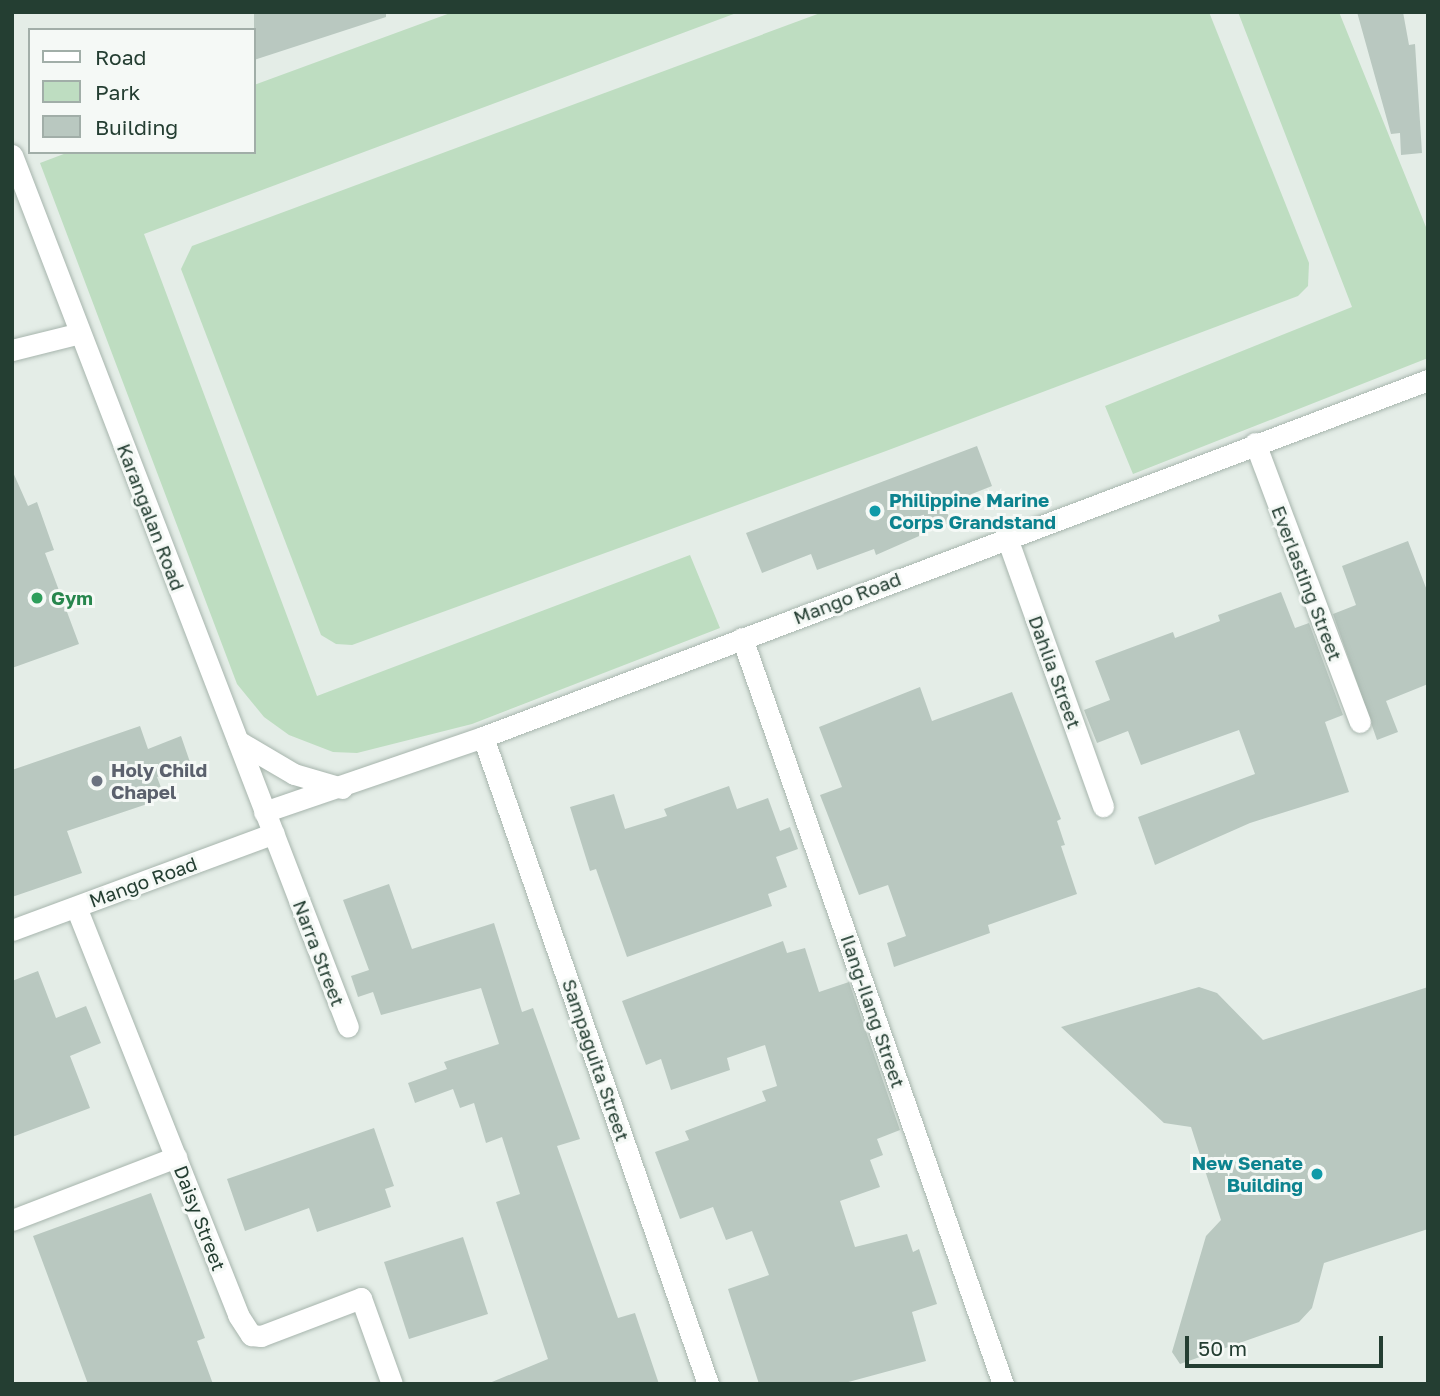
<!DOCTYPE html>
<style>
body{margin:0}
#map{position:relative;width:1440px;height:1396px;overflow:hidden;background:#e4ede7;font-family:"Golos Text",sans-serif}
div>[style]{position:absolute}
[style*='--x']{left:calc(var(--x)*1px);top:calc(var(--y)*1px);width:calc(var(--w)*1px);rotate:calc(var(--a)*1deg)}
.green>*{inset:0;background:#beddc1}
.building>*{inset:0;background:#b9c8c0}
.roads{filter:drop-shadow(0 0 2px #a7b5ad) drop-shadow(0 0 2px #a7b5ad)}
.minor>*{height:21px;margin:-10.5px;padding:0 10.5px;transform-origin:10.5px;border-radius:10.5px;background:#fff}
.dots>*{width:19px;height:19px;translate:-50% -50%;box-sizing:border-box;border:4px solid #f5f9f6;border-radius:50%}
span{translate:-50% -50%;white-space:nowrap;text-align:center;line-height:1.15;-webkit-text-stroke:6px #f5f9f6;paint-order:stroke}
.culture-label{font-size:19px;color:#0d838f;font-weight:700}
.left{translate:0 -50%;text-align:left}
.right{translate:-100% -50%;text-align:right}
.street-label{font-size:19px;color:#243e32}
.leisure-label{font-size:19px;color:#27864d;font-weight:700}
.worship-label{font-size:19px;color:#5b616d;font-weight:700}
.frame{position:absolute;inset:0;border:14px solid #243e32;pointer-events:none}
.legend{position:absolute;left:28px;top:28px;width:228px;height:126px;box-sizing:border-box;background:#f5f9f6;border:2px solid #a1aea8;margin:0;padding:9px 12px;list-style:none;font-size:21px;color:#243e32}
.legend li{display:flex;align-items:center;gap:14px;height:35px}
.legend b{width:35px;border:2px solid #a1aea8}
.scale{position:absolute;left:1185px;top:1336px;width:198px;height:32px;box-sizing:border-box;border:4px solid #243e32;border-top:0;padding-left:9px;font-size:21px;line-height:24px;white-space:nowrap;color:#243e32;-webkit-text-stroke:5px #f5f9f6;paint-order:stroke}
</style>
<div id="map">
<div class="green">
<div style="clip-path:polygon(453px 12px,739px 12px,144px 234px,317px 696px,690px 555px,720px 628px,472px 724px,357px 753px,333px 752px,289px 735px,264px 717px,237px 684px,40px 163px,69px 152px,254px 152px,254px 85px)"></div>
<div style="clip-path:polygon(823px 12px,1209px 12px,1309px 263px,1308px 286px,1298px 296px,886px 451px,352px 645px,336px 644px,321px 635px,181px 269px,192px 246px)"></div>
<div style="clip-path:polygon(1238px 12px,1339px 12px,1428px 232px,1428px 358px,1133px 474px,1105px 406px,1352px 307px)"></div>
</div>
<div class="building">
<div style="clip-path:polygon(254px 12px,386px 12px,386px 17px,254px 60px)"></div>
<div style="clip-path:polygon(1357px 12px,1403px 12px,1409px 45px,1415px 44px,1422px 153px,1401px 155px,1400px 133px,1391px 134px)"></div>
<div style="clip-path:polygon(977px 446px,992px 486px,944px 505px,951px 522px,876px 555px,874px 549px,817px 570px,811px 554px,762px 573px,746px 533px)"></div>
<div style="clip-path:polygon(12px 470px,28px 506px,37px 502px,54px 550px,45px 553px,79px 644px,12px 668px)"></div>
<div style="clip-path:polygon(1408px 541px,1428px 593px,1428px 684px,1386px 701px,1398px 732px,1377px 740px,1333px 614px,1356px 605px,1342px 566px)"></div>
<div style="clip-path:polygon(1281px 592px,1295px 628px,1309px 623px,1343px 715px,1325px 722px,1349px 792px,1250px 823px,1155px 865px,1138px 817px,1255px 774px,1239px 730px,1141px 765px,1128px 731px,1097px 743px,1084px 710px,1110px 700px,1095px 661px,1173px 632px,1175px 638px,1220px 621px,1218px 615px)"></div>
<div style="clip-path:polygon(920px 687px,932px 721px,1012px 692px,1061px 819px,1057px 821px,1065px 845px,1061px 846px,1077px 894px,988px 925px,990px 933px,894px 967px,887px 943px,906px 936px,888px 885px,859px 895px,820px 795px,842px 787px,819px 727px)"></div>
<div style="clip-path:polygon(140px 726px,148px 749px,181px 736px,191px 765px,157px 777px,165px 798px,67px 831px,82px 873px,12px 897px,12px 770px)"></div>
<div style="clip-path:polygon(729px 786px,737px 809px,768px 798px,780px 831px,790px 827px,798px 849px,776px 857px,787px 887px,768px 894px,772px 906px,627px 957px,596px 869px,590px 871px,570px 807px,614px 794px,625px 829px,667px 816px,664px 809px)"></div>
<div style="clip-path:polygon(389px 884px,412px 949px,494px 923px,522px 1012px,533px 1008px,580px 1139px,557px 1146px,618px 1318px,635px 1313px,659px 1384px,487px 1384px,548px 1359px,496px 1202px,520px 1194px,502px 1137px,486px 1143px,474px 1103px,460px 1108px,453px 1089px,415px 1103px,408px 1083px,447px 1069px,444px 1062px,499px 1044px,481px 988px,381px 1015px,373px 992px,358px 997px,351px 976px,369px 970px,343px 900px)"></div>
<div style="clip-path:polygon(783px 941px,787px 953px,805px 948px,819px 992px,849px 982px,900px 1130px,877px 1139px,883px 1155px,870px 1160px,880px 1187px,840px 1201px,855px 1247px,907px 1234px,913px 1252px,919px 1249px,937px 1304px,912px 1312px,926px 1361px,841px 1384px,759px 1384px,728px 1289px,769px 1275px,752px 1231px,726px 1240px,713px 1207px,680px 1219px,655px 1152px,689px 1140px,685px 1131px,766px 1101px,762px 1091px,777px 1086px,765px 1045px,727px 1058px,730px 1070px,671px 1090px,661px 1059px,646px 1065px,622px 1001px)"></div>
<div style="clip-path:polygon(38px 971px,56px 1018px,86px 1006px,101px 1043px,70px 1056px,90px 1108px,12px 1137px,12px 981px)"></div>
<div style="clip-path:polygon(1199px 987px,1217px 993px,1263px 1040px,1428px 987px,1428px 1229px,1324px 1263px,1312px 1308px,1299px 1322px,1180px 1364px,1172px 1352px,1206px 1236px,1221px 1220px,1191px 1127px,1164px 1123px,1061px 1027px)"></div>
<div style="clip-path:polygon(374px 1128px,394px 1186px,385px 1189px,391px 1207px,317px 1232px,309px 1208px,245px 1231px,227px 1179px)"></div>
<div style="clip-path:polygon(151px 1193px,205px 1338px,197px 1341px,213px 1384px,88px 1384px,33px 1236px)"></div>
<div style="clip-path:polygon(463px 1237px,488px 1314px,409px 1339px,384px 1262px)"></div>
</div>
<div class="roads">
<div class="minor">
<div style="--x:12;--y:155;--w:934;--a:68.93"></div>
<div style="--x:12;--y:350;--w:70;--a:-14"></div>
<div style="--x:1255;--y:443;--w:298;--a:69.4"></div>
<div style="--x:1007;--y:538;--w:285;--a:70.3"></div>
<div style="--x:742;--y:638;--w:790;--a:70.72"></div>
<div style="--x:483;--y:737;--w:685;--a:70.82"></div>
<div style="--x:238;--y:741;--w:65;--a:30.5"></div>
<div style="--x:294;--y:774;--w:50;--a:16.3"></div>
<div style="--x:264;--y:812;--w:231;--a:-18.9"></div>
<div style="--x:483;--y:737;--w:1010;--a:-20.7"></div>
<div style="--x:76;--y:907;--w:439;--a:68.3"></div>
<div style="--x:238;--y:1315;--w:24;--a:57"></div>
<div style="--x:251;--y:1335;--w:10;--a:6"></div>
<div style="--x:261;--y:1336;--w:107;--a:-20.8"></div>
<div style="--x:361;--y:1298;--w:91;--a:70.2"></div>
<div style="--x:12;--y:930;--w:279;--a:-20.3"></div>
<div style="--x:12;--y:1220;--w:176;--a:-21"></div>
</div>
</div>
<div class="dots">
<div style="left:875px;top:511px;background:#0f9aa8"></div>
<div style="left:37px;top:598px;background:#2e9e5b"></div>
<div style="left:97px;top:781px;background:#6b7280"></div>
<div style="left:1317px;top:1174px;background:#0f9aa8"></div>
</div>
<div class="culture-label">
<span class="left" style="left:889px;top:511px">Philippine Marine<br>Corps Grandstand</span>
<span class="right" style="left:1303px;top:1174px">New Senate<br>Building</span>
</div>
<div class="street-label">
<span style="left:151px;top:517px;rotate:69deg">Karangalan Road</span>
<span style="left:1307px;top:583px;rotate:69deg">Everlasting Street</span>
<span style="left:847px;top:598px;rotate:-21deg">Mango Road</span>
<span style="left:1055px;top:672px;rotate:70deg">Dahlia Street</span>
<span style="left:143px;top:882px;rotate:-20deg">Mango Road</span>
<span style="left:319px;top:953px;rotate:69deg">Narra Street</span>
<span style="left:873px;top:1011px;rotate:71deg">Ilang-Ilang Street</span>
<span style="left:596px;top:1060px;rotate:71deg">Sampaguita Street</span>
<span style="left:200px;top:1218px;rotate:69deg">Daisy Street</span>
</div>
<div class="leisure-label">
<span class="left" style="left:51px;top:598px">Gym</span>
</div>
<div class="worship-label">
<span class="left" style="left:111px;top:781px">Holy Child<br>Chapel</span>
</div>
<div class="frame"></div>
<ul class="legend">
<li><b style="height:9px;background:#fff"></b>Road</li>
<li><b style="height:19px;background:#beddc1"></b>Park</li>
<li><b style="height:19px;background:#b9c8c0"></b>Building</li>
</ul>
<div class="scale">50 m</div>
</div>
